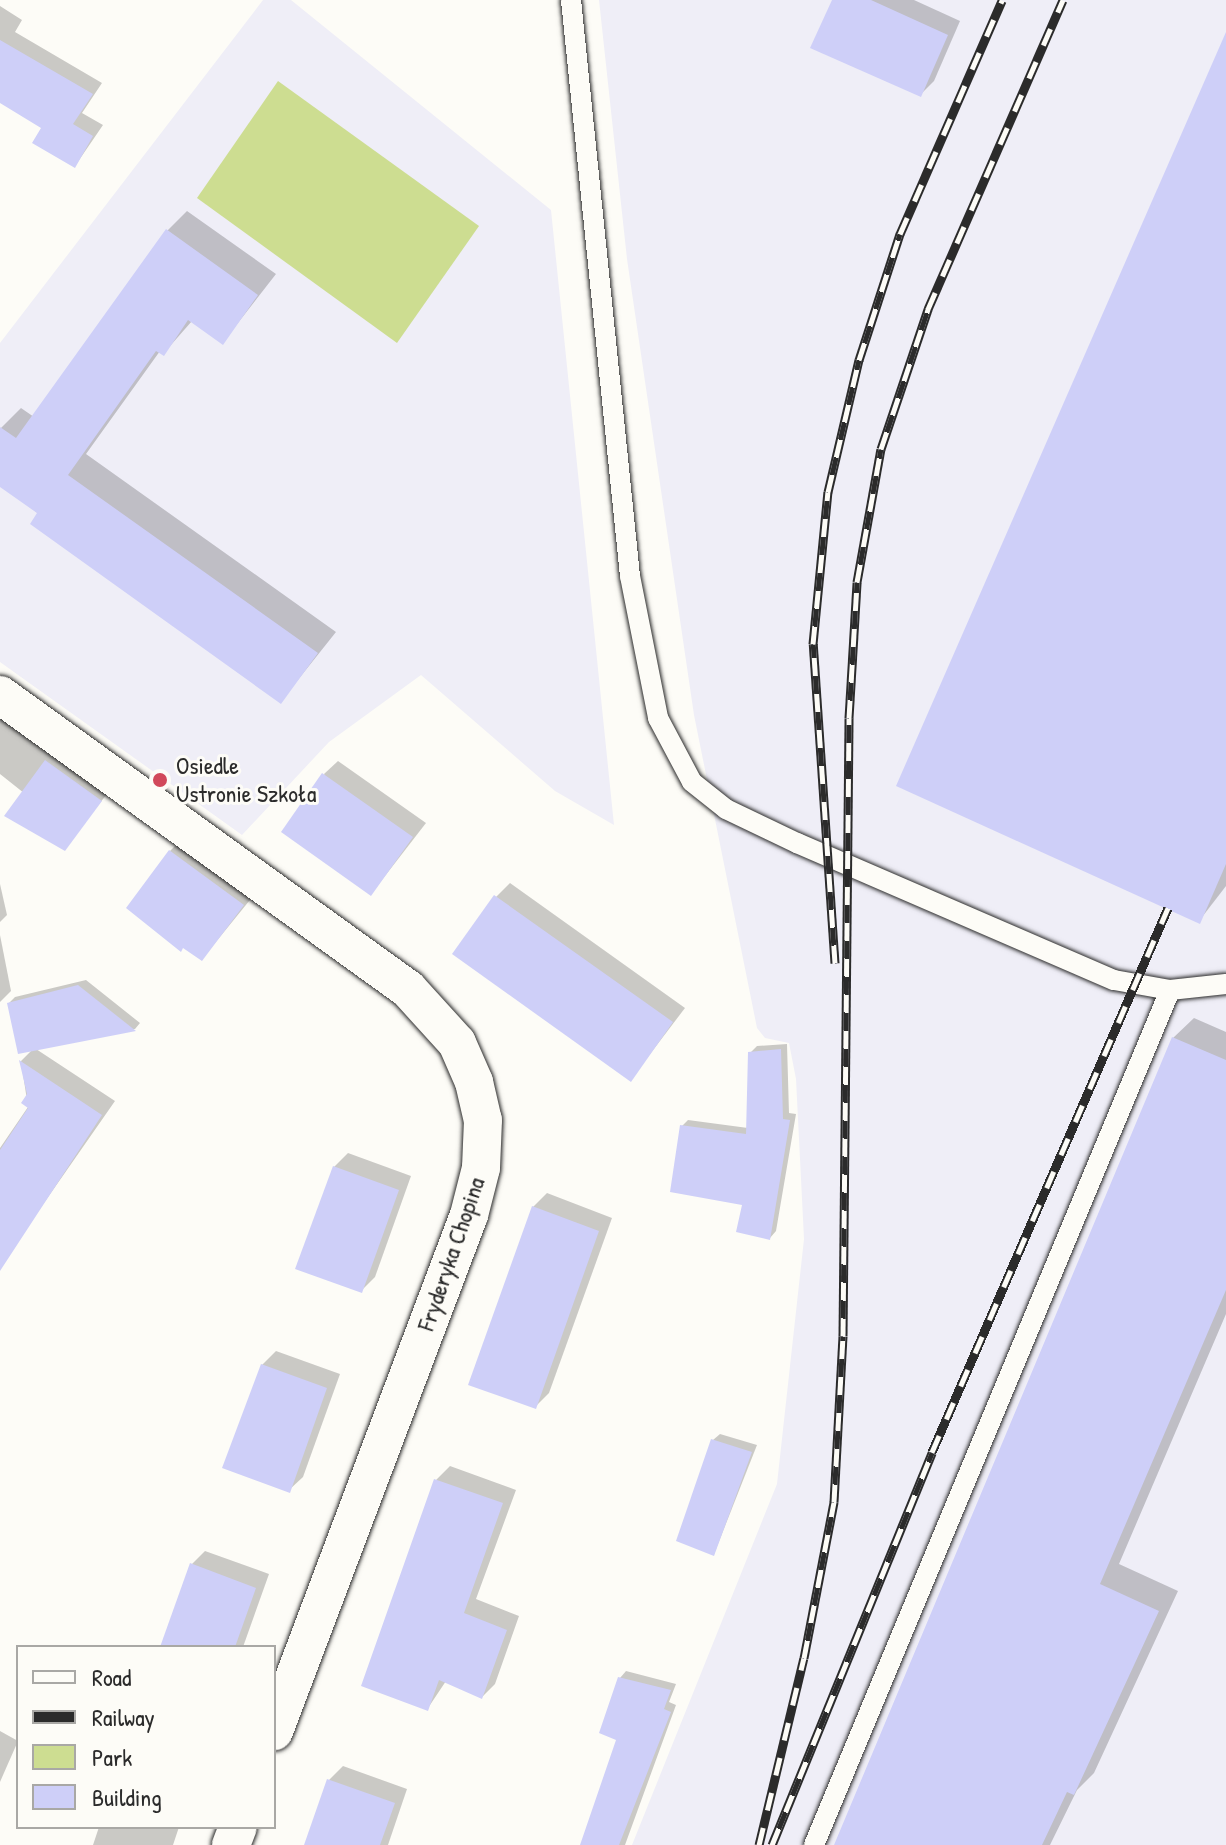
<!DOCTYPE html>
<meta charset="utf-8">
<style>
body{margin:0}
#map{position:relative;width:1226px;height:1845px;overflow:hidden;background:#fdfcf7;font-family:"Patrick Hand",sans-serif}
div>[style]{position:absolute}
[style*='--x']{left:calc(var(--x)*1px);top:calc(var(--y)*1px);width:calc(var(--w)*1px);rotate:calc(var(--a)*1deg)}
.built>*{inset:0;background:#efeef7}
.green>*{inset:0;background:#cddd91}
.shadow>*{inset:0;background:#0003}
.building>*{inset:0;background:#cecff8}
.roads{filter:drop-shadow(0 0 2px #2b2b2b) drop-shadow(0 0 2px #2b2b2b)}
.service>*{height:20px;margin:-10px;padding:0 10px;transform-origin:10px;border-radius:10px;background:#fdfcf7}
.minor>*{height:38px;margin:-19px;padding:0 19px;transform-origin:19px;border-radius:19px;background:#fdfcf7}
.rail>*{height:9px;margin-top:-4.5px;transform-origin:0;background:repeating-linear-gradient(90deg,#fdfcf7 0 18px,#2b2b2b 0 36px);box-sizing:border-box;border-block:2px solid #2b2b2b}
.dots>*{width:22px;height:22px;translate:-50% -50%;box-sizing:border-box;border:4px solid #fdfcf7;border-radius:50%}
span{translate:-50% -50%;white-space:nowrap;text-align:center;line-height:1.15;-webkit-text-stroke:6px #fdfcf7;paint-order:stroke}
.poi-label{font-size:24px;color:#2b2b2b}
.left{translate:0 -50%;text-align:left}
.street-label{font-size:24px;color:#2b2b2b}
.legend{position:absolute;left:16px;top:1645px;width:260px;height:184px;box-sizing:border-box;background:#fdfcf7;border:2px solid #a9a8a5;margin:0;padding:10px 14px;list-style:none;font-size:24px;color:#2b2b2b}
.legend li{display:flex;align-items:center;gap:16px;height:40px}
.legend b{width:40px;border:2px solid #a9a8a5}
</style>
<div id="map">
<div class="built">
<div style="clip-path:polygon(263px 0,291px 0,551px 210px,614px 825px,555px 791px,421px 675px,329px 742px,242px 835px,0 662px,0 343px)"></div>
<div style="clip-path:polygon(599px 0,1226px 0,1226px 1845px,632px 1845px,777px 1484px,804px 1239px,796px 1079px,789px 1043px,765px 1038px,757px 1028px,694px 715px,627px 259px)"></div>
</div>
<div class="green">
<div style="clip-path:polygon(278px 81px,479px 226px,397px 343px,197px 198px)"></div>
</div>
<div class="shadow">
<div style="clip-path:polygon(834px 0,914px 0,960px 21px,934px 81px,920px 95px)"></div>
<div style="clip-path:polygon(0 6px,22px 20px,15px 32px,102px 83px,82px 113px,103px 125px,75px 166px,44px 127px,0 101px)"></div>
<div style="clip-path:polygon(1226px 37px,1226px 886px,1199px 921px)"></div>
<div style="clip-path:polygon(187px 211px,276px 274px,223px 342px,192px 321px,163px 354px,160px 351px,86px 454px,336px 632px,281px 701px,0 484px,0 429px,21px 408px,34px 417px,167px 231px)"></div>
<div style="clip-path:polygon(0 707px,115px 784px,64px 848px,39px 805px,0 774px)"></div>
<div style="clip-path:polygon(338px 761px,426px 823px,371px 894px,324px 774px)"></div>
<div style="clip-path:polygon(190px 831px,263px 884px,202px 959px,183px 946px,170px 851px)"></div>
<div style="clip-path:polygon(510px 883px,685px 1008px,631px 1079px,496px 897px)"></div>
<div style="clip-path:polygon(0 884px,7px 915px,0 922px)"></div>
<div style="clip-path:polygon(0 935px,11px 991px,0 1002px)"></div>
<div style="clip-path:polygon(86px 980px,140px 1023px,135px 1029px,36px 1049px,115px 1101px,16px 1243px,0 1233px,0 1148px,28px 1107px,21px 1061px,33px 1049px,9px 1003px,15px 997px)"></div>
<div style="clip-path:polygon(1194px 1018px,1226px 1032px,1226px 1314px,1119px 1564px,1178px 1591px,1094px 1773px,1077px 1790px,1050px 1845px,836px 1845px,1173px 1038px)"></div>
<div style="clip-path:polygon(787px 1044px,789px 1113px,796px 1114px,776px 1231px,770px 1238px,682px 1126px,688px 1120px,748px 1128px,750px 1053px,757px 1046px)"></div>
<div style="clip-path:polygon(348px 1153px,411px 1176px,375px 1277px,361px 1291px,334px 1167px)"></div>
<div style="clip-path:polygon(547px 1193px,612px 1218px,549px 1393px,535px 1407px,533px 1207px)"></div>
<div style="clip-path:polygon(276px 1351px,340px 1374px,303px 1477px,289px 1490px,262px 1365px)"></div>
<div style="clip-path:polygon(720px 1434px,757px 1445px,714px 1554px,713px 1440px)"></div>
<div style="clip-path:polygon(450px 1466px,516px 1490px,476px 1599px,519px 1616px,495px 1684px,482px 1697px,446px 1681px,428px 1708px,436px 1480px)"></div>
<div style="clip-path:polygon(205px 1551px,269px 1574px,243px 1647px,162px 1647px,191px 1565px)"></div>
<div style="clip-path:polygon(626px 1671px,676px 1684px,669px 1702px,676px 1705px,625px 1845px,583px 1845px,618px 1739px,620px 1678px)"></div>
<div style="clip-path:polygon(0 1731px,18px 1741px,0 1782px)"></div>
<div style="clip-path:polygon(343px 1766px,407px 1789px,388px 1845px,306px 1845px,329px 1780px)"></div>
<div style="clip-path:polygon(99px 1827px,179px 1827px,173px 1845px,93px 1845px)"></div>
</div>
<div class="building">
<div style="clip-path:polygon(832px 0,871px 0,948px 35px,921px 97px,810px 48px)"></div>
<div style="clip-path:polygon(1226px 32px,1226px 864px,1200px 924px,896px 786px)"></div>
<div style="clip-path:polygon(0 40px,93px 94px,73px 124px,93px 136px,75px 168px,32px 143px,41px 128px,0 103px)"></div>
<div style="clip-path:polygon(166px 229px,258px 295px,223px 345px,188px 320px,164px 356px,156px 351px,68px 475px,318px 653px,281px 704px,30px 524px,37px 513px,0 487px,0 427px,16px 438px)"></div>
<div style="clip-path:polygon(45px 760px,102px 801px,65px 851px,4px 816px)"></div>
<div style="clip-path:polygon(322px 773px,413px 837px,371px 896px,281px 832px)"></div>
<div style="clip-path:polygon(169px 850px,244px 905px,202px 961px,183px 948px,181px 952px,126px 908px)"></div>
<div style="clip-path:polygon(494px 895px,673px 1022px,631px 1082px,452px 954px)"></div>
<div style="clip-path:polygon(78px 985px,136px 1031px,18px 1054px,7px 1003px)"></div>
<div style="clip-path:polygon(1172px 1037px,1226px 1060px,1226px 1290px,1100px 1584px,1159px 1611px,1074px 1795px,1067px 1792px,1042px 1845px,834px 1845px)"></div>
<div style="clip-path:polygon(781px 1049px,783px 1119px,790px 1120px,770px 1240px,736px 1232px,742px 1205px,670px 1192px,680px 1125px,746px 1134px,748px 1052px)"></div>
<div style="clip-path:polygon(19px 1060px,102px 1115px,0 1271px,0 1150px,28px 1108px,21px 1103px,27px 1094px)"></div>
<div style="clip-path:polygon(333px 1166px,399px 1190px,362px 1293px,295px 1269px)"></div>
<div style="clip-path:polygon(532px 1206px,599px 1231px,536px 1409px,468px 1385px)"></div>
<div style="clip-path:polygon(261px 1364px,327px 1388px,290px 1493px,222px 1468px)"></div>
<div style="clip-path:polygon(711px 1439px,752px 1452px,714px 1556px,676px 1541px)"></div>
<div style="clip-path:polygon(434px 1479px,503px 1503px,464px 1613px,507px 1630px,482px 1699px,439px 1680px,428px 1711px,361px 1686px)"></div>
<div style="clip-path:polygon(190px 1563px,256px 1588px,235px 1647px,160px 1647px)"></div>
<div style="clip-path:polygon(618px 1677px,671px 1690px,664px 1709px,671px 1712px,619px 1845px,580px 1845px,616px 1740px,599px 1733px)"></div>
<div style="clip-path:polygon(327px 1779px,395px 1803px,380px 1845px,304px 1845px)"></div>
</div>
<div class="roads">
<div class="service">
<div style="--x:571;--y:0;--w:579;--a:84.15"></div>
<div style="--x:630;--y:576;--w:145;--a:78.8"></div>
<div style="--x:658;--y:718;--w:72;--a:62"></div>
<div style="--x:692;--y:782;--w:43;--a:38.5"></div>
<div style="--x:726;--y:809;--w:79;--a:25.6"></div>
<div style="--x:797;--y:843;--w:345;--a:23.4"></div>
<div style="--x:1114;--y:980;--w:57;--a:10.1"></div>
<div style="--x:1170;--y:990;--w:56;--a:-6.1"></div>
<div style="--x:814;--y:1845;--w:926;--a:-67.39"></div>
</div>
<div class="minor">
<div style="--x:0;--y:695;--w:503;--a:35.78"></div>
<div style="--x:408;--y:989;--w:73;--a:47.8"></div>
<div style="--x:457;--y:1043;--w:43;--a:66.4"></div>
<div style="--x:474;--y:1082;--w:39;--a:77"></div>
<div style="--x:483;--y:1120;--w:48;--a:92.4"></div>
<div style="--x:481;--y:1168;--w:49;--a:104.3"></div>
<div style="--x:469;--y:1215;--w:552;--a:110.7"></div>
<div style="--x:231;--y:1845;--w:19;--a:-69"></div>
</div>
</div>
<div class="rail">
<div style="--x:835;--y:963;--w:320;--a:-93.9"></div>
<div style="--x:813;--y:644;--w:153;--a:-84.4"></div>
<div style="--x:828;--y:492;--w:136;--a:-76.8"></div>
<div style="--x:859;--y:360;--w:133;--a:-72"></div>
<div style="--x:900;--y:234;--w:255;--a:-66.4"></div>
<div style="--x:759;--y:1845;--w:192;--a:-76.5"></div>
<div style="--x:804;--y:1658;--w:159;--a:-79.1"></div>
<div style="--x:834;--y:1502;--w:166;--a:-86.9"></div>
<div style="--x:843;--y:1336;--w:618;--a:-89.44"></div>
<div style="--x:849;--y:718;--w:136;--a:-86.6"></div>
<div style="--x:857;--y:582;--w:135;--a:-79.8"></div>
<div style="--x:881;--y:449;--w:148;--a:-71.4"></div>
<div style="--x:928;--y:309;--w:337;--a:-66.4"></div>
<div style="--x:772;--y:1845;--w:424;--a:-67.8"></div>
<div style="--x:932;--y:1452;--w:593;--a:-66.55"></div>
</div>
<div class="dots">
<div style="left:160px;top:780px;background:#d1495b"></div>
</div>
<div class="poi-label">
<span class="left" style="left:176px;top:780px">Osiedle<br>Ustronie Szkoła</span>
</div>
<div class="street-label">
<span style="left:451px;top:1254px;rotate:-71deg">Fryderyka Chopina</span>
</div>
<ul class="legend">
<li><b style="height:10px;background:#fdfcf7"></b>Road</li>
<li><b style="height:10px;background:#2b2b2b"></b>Railway</li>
<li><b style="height:22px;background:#cddd91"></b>Park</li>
<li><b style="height:22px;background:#cecff8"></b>Building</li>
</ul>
</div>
